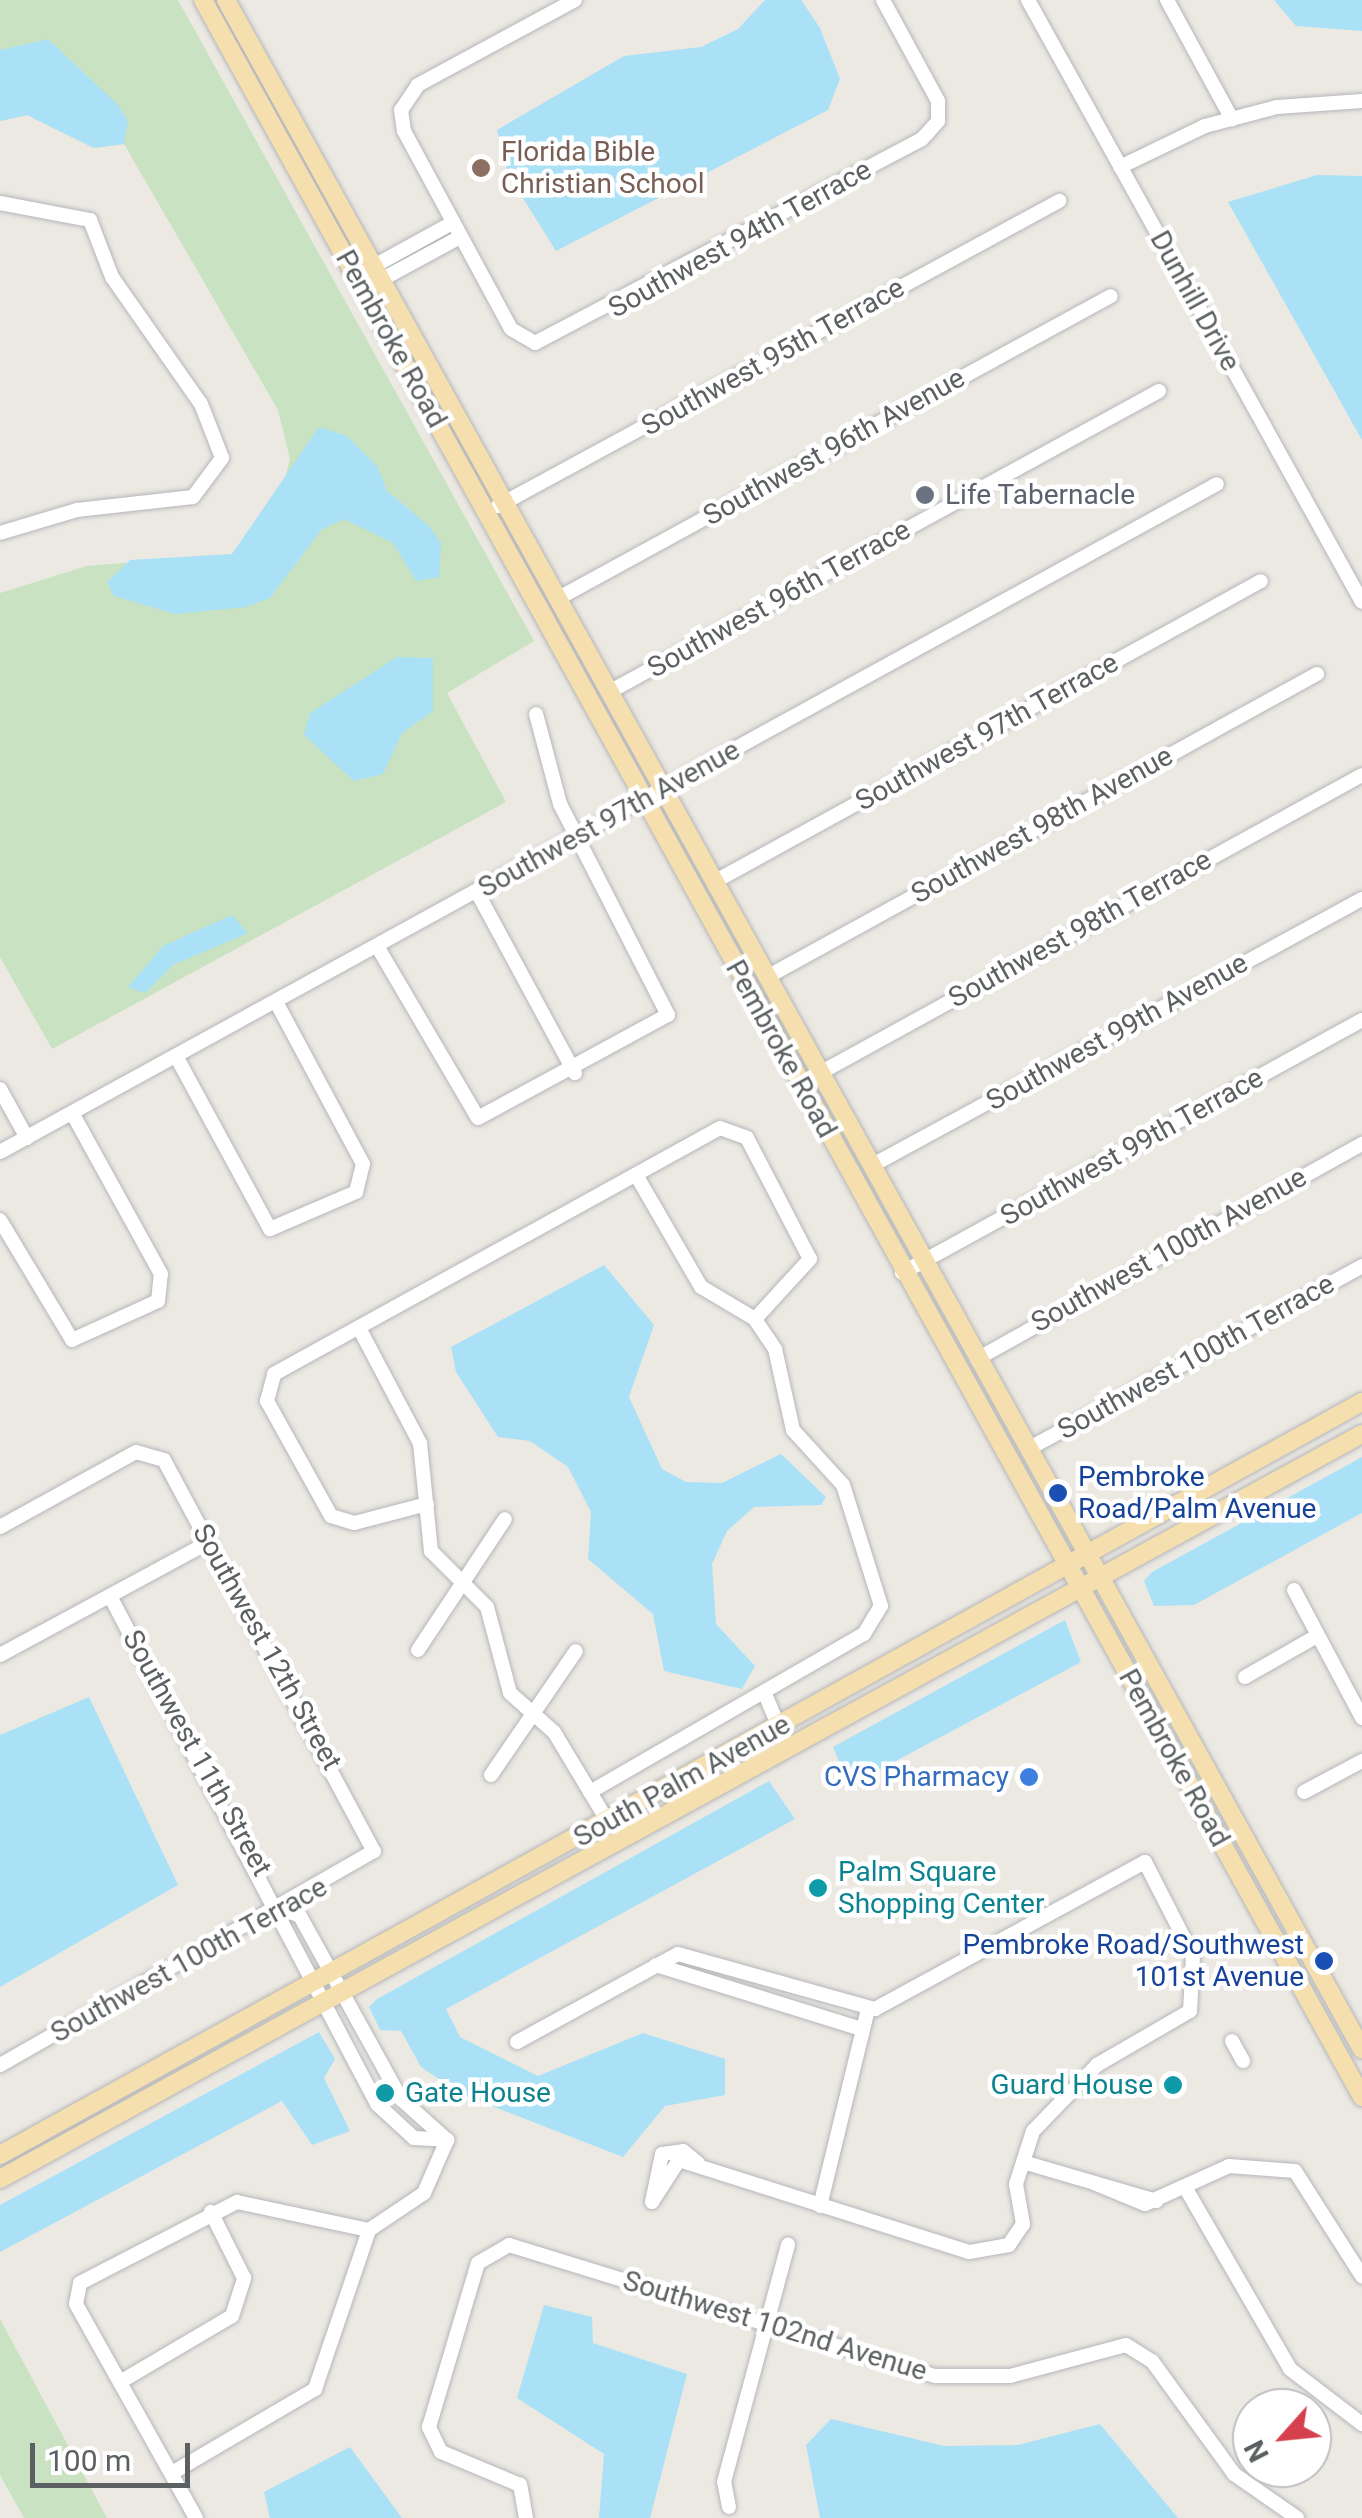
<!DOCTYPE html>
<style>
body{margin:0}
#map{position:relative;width:1362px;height:2518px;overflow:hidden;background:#ece9e3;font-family:Roboto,sans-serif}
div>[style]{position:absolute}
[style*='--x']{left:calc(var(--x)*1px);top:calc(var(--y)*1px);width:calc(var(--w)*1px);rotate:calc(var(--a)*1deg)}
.green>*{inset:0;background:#c8e2c2}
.water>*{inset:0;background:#aae1f6}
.roads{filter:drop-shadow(0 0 2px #b4b6b9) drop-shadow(0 0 2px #b4b6b9)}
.minor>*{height:14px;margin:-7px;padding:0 7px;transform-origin:7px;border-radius:7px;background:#fff}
.major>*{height:18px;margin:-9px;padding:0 9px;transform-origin:9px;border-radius:9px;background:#f6dfaf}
.dots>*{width:28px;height:28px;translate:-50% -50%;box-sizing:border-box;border:5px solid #fff;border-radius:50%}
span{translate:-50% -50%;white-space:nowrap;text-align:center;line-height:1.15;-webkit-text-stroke:9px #fff;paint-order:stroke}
.education-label{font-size:28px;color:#785e54}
.left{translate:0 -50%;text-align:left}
.street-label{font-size:28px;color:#5c6062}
.worship-label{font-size:28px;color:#5b616d}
.transit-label{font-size:28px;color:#164399}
.right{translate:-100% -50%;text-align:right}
.shop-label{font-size:28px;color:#366cbe}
.culture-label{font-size:28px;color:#0d838f}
.north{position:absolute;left:1232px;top:2388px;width:100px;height:100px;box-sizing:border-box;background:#fff;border:2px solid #bebfc0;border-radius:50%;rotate:243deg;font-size:28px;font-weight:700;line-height:40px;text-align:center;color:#5c6062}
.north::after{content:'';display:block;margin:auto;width:35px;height:45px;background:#d6404d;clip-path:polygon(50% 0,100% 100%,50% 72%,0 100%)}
.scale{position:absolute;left:30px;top:2443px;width:160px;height:45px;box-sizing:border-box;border:5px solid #5c6062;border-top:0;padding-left:12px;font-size:30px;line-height:35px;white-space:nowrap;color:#5c6062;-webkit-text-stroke:8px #fff;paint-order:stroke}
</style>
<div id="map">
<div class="green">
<div style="clip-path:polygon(0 0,178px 0,534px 641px,447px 693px,506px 802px,52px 1049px,0 957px,0 593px,87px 566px,232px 554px,281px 493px,290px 459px,278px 410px,124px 144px,94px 148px,27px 115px,0 121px)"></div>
<div style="clip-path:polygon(0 2319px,107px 2518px,24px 2518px,0 2475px)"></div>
</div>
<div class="water">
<div style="clip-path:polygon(765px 0,801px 0,820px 28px,840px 79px,828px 110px,556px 251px,508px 174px,497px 130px,624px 56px,701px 47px,738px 29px)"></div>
<div style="clip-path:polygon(1274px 0,1362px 0,1362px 31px,1296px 26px)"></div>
<div style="clip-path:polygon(48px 39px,118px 105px,128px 121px,124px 144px,94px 148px,27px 115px,0 121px,0 50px)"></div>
<div style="clip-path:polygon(1317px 175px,1362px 176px,1362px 440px,1228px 202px)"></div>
<div style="clip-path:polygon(319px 427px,347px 436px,377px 466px,387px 491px,429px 526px,441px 543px,439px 577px,416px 581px,393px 543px,344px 519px,321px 530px,270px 598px,246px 607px,176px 614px,114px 596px,107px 582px,130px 560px,232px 554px)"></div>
<div style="clip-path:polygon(397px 657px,433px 658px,433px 711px,402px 733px,383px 774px,354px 781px,304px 735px,310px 713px)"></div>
<div style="clip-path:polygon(232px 915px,248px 933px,173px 965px,145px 993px,128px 987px,163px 946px)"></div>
<div style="clip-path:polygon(604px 1265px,654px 1325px,629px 1397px,662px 1469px,686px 1482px,722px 1483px,781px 1454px,826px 1497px,821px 1505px,754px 1507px,727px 1531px,712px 1564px,716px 1624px,755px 1666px,742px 1689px,664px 1671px,653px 1614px,588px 1559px,591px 1512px,568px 1467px,530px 1441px,498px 1437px,456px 1372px,451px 1347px)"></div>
<div style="clip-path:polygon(1362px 1457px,1362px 1513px,1194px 1605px,1154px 1606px,1144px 1581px,1152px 1572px)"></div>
<div style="clip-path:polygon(1065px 1620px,1081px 1662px,849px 1786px,833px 1747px)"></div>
<div style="clip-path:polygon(89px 1697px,178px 1885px,0 1987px,0 1735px)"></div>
<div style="clip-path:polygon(769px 1781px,795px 1819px,446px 2009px,460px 2037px,538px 2076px,643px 2033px,725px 2059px,725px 2095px,665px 2106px,623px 2157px,461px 2094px,421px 2067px,401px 2031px,380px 2030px,369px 2007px,377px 1999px)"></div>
<div style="clip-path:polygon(319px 2032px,335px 2059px,324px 2078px,350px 2131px,312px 2145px,282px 2101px,0 2252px,0 2205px)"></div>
<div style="clip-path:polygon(544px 2305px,592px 2317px,593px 2343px,687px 2374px,650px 2518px,599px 2518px,604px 2454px,517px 2398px)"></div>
<div style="clip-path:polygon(831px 2419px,944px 2446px,1018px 2445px,1100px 2424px,1178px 2518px,820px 2518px,806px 2445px)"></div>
<div style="clip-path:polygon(350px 2447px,402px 2518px,270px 2518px,264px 2492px)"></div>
</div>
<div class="roads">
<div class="minor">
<div style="--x:575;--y:0;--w:179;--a:151.6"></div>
<div style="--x:418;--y:85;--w:30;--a:124"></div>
<div style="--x:401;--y:110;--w:21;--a:82"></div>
<div style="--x:404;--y:131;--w:225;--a:61.6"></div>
<div style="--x:511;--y:329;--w:28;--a:30"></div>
<div style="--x:535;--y:343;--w:437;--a:-27.8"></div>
<div style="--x:922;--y:139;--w:24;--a:-48"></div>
<div style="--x:938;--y:121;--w:20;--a:-90"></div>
<div style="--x:938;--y:101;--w:115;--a:-118.6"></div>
<div style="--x:1028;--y:0;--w:688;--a:60.98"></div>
<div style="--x:1167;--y:0;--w:136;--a:61.4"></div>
<div style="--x:1120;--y:167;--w:94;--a:-25.8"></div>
<div style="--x:1205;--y:126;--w:74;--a:-14.8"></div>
<div style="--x:1277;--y:107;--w:85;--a:-4"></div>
<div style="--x:0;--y:203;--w:92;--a:10.7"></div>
<div style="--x:90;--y:220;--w:61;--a:68.9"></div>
<div style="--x:112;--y:277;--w:155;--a:55"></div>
<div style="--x:201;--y:404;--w:58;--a:68.7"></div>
<div style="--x:222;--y:458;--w:49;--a:126.6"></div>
<div style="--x:193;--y:497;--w:117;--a:173.6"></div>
<div style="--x:77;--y:510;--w:80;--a:163.4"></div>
<div style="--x:356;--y:276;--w:110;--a:-28.9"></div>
<div style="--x:364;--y:289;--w:109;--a:-28.4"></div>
<div style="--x:498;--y:506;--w:639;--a:-28.53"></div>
<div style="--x:557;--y:599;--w:631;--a:-28.68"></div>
<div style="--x:609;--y:692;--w:627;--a:-28.69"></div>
<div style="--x:714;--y:882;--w:624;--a:-28.82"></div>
<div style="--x:477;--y:892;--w:206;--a:61.6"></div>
<div style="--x:377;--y:946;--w:199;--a:59.6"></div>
<div style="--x:478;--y:1118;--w:216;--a:-28.5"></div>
<div style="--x:668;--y:1015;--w:237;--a:-117.1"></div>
<div style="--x:560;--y:804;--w:93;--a:-104.9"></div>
<div style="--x:767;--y:977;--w:628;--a:-28.85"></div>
<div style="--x:176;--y:1056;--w:197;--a:61.5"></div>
<div style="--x:270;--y:1229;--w:94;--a:-23.3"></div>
<div style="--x:356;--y:1192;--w:29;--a:-76"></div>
<div style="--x:363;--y:1164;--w:184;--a:-118.2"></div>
<div style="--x:800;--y:1084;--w:641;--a:-28.8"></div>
<div style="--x:0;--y:1089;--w:56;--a:61.1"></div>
<div style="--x:0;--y:1152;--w:1388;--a:-28.76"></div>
<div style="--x:871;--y:1166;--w:559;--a:-28.54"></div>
<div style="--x:0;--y:1220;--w:140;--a:59"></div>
<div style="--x:72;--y:1340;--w:94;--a:-24.4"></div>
<div style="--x:158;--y:1301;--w:27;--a:-84"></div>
<div style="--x:161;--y:1274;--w:184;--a:-118.9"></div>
<div style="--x:902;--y:1273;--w:525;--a:-28.81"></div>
<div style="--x:359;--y:1328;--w:130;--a:62.1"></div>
<div style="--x:420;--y:1443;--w:109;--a:84.2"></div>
<div style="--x:431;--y:1551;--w:79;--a:45"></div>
<div style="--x:487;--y:1607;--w:89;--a:75"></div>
<div style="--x:510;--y:1693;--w:59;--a:41.6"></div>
<div style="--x:554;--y:1732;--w:105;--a:59"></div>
<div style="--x:977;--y:1359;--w:441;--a:-29.2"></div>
<div style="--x:1030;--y:1448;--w:379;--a:-28.7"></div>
<div style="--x:427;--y:1504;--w:75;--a:165.4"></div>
<div style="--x:354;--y:1523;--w:24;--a:-163"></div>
<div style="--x:331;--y:1516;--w:132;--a:-119.1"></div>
<div style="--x:267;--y:1401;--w:28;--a:-75"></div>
<div style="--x:274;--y:1374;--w:509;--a:-28.88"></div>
<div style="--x:720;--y:1128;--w:29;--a:20"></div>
<div style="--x:747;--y:1138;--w:136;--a:62.5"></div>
<div style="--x:810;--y:1259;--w:81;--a:132.5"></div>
<div style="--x:0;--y:1527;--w:155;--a:-28.9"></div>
<div style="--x:136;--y:1452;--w:29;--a:16"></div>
<div style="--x:164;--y:1460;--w:444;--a:61.8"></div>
<div style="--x:374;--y:1851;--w:431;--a:150.2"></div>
<div style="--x:1294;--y:1590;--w:145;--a:62"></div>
<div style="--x:110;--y:1596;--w:574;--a:62.27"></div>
<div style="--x:377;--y:2104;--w:50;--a:42.6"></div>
<div style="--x:414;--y:2138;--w:33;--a:3"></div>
<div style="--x:418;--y:1650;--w:157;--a:-56.4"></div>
<div style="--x:0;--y:1655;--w:238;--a:-28.4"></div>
<div style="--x:1245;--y:1677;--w:83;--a:-29.7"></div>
<div style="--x:765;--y:1694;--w:60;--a:67.3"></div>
<div style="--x:491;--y:1775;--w:150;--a:-55.6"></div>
<div style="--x:590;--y:1792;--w:316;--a:-30"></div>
<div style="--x:864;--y:1634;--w:33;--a:-59"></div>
<div style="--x:881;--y:1606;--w:127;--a:-107.4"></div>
<div style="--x:843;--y:1485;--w:74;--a:-132.3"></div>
<div style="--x:793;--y:1430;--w:83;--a:-102.5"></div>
<div style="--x:775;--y:1349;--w:36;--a:-124"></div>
<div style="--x:755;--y:1319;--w:63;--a:-149.3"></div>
<div style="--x:701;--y:1287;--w:129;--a:-120.1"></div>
<div style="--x:1304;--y:1792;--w:66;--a:-28.1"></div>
<div style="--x:283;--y:1909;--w:18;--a:22"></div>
<div style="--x:300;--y:1916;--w:209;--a:61.1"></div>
<div style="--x:401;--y:2099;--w:62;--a:41.7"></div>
<div style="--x:656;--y:1965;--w:216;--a:17.3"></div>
<div style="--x:1232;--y:2041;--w:23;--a:61"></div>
<div style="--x:517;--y:2042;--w:183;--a:-28.7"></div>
<div style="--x:678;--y:1954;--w:205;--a:15.6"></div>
<div style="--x:875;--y:2009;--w:307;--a:-28.6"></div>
<div style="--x:1145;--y:1862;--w:106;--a:62.9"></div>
<div style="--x:1193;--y:1956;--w:55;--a:93.1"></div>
<div style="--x:1190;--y:2011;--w:108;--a:149.9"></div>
<div style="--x:1097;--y:2065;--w:92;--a:134.1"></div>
<div style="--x:1033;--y:2131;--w:56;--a:107.8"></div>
<div style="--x:1016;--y:2184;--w:41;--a:80.1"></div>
<div style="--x:1023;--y:2224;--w:25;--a:124"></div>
<div style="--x:1009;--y:2245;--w:41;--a:170.1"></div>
<div style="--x:969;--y:2252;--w:304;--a:-162.4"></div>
<div style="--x:679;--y:2160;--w:50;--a:122.7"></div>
<div style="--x:1023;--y:2162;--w:139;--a:16.3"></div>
<div style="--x:1094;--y:2183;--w:55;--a:22.4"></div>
<div style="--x:1145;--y:2204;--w:92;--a:-24.3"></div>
<div style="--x:1229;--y:2166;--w:66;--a:4.3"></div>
<div style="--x:1295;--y:2171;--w:125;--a:57.5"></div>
<div style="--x:1185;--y:2187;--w:210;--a:60"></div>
<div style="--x:1290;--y:2369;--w:91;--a:37.4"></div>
<div style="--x:652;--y:2202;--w:49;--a:-78.2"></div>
<div style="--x:662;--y:2154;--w:21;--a:-8"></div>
<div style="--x:683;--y:2151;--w:19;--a:39"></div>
<div style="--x:820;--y:2206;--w:203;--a:-76.3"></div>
<div style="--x:120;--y:2382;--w:130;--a:-30.5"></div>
<div style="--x:232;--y:2316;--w:40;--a:-72"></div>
<div style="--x:244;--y:2278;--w:74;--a:-116.6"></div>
<div style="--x:172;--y:2473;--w:166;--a:-30.4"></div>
<div style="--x:315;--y:2389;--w:168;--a:-71.2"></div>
<div style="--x:729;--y:2507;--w:25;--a:-101"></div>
<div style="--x:724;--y:2482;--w:246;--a:-74.9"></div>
<div style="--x:196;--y:2518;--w:245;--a:-119.3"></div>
<div style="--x:76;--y:2304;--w:21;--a:-79"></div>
<div style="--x:80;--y:2283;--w:177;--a:-27.3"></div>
<div style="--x:237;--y:2202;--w:135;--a:12"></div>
<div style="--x:369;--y:2230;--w:66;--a:-33.9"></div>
<div style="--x:424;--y:2193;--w:58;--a:-66.5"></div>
<div style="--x:526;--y:2518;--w:34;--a:-100"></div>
<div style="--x:520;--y:2485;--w:86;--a:-157.3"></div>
<div style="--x:441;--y:2452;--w:28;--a:-116"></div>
<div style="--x:429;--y:2427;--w:171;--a:-73.4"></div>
<div style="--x:478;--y:2263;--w:36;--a:-30"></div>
<div style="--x:509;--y:2245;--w:446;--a:17.1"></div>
<div style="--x:935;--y:2376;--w:75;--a:0"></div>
<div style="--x:1010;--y:2376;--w:120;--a:-15"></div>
<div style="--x:1126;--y:2345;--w:31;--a:32"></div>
<div style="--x:1152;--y:2361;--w:140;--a:54"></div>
<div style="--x:1234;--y:2474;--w:77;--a:34.9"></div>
</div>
<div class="major">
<div style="--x:203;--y:0;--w:2396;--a:61.07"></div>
<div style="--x:226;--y:0;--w:2343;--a:61"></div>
<div style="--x:0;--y:2155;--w:1556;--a:-28.94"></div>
<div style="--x:0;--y:2179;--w:1552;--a:-28.68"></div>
</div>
</div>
<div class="dots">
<div style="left:481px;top:168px;background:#8d6e63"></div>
<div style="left:925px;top:495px;background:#6b7280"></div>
<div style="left:1058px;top:1493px;background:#1a4fb4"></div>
<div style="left:1029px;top:1777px;background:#3f7fe0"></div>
<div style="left:818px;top:1888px;background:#0f9aa8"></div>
<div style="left:1324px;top:1961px;background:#1a4fb4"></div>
<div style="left:1173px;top:2085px;background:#0f9aa8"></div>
<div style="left:385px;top:2093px;background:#0f9aa8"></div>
</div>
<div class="education-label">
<span class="left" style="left:501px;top:168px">Florida Bible<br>Christian School</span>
</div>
<div class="street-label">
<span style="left:740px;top:239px;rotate:-29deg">Southwest 94th Terrace</span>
<span style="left:1195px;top:301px;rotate:61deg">Dunhill Drive</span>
<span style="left:391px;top:339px;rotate:61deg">Pembroke Road</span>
<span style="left:773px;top:357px;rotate:-29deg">Southwest 95th Terrace</span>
<span style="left:834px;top:447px;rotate:-29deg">Southwest 96th Avenue</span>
<span style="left:779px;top:599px;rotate:-29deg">Southwest 96th Terrace</span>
<span style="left:987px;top:732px;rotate:-29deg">Southwest 97th Terrace</span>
<span style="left:609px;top:819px;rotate:-29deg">Southwest 97th Avenue</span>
<span style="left:1042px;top:825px;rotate:-29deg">Southwest 98th Avenue</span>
<span style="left:1080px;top:929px;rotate:-29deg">Southwest 98th Terrace</span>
<span style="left:1117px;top:1032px;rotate:-29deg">Southwest 99th Avenue</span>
<span style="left:781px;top:1049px;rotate:61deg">Pembroke Road</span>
<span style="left:1132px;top:1147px;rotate:-29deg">Southwest 99th Terrace</span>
<span style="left:1169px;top:1250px;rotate:-29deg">Southwest 100th Avenue</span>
<span style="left:1196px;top:1357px;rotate:-29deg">Southwest 100th Terrace</span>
<span style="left:267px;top:1647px;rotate:61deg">Southwest 12th Street</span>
<span style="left:197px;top:1753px;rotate:61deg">Southwest 11th Street</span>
<span style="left:1174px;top:1758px;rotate:61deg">Pembroke Road</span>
<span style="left:682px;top:1781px;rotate:-29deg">South Palm Avenue</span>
<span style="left:189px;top:1960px;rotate:-29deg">Southwest 100th Terrace</span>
<span style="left:775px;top:2326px;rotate:17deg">Southwest 102nd Avenue</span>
</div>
<div class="worship-label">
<span class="left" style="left:945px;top:495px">Life Tabernacle</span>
</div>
<div class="transit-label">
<span class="left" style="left:1078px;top:1493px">Pembroke<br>Road/Palm Avenue</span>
<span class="right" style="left:1304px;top:1961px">Pembroke Road/Southwest<br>101st Avenue</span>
</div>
<div class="shop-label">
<span class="right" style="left:1009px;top:1777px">CVS Pharmacy</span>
</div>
<div class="culture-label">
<span class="left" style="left:838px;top:1888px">Palm Square<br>Shopping Center</span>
<span class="right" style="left:1153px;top:2085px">Guard House</span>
<span class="left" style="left:405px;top:2093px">Gate House</span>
</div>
<div class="north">N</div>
<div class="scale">100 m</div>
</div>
